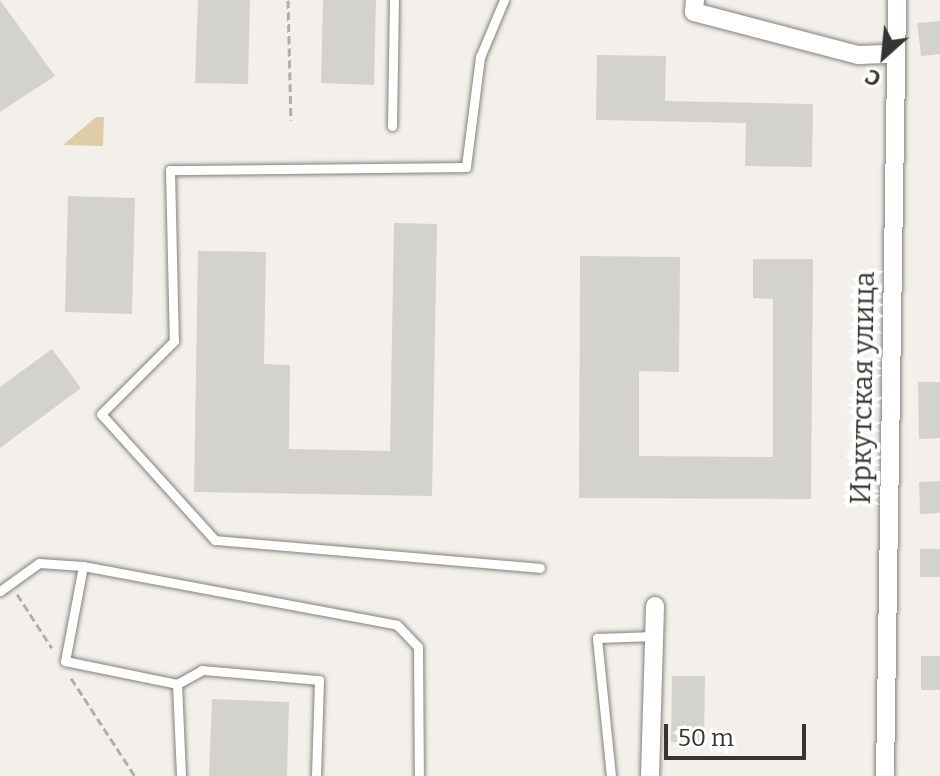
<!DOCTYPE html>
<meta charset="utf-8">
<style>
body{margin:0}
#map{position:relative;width:940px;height:776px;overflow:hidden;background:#f3f0eb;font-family:Bitter,serif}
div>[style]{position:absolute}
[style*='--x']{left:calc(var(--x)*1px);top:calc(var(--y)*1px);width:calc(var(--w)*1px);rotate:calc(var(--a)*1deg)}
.green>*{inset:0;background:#dfcdaa}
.building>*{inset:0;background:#d4d2cd}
.path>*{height:3px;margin-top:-1.5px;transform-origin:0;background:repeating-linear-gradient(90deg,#b0aeab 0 8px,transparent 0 12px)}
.roads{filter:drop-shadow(0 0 2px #83817d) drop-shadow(0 0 2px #83817d)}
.service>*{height:9px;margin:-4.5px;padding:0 4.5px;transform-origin:4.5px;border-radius:4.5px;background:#fff}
.minor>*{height:18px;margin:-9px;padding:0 9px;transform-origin:9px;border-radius:9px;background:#fff}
span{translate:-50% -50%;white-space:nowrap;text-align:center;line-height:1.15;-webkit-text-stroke:7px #fff;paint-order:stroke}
.street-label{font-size:28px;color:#353433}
.north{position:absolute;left:844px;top:16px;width:80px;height:80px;-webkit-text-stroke:6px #fff;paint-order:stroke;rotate:207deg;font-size:22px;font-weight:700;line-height:32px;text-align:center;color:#353433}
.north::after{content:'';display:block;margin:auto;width:28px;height:36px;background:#353433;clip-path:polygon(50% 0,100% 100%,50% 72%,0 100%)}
.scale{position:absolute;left:664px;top:724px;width:142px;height:36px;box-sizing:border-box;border:4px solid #353433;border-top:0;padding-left:10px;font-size:24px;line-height:28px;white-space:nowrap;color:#353433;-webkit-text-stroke:6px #fff;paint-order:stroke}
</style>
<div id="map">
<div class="green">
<div style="clip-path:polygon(96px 117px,104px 117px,103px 146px,63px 145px)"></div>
</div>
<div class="building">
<div style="clip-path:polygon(0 0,55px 76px,0 112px)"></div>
<div style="clip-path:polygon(198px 0,250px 0,248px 84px,195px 83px)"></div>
<div style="clip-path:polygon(323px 0,376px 0,374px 85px,321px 83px)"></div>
<div style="clip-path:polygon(940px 21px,940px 54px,921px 56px,917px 23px)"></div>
<div style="clip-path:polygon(597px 55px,666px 56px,665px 101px,813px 104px,812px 167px,745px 166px,746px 123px,596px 120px)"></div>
<div style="clip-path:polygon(68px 196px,135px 198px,132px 314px,65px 312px)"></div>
<div style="clip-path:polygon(394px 223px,437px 224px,432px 496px,194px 492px,198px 251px,266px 252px,264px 364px,290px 365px,289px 449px,390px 451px)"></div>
<div style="clip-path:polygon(580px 256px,680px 257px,679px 372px,639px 371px,639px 456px,773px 457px,773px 299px,753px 298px,753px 259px,813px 259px,811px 499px,579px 498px)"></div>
<div style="clip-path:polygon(52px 349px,81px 388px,0 448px,0 387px)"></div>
<div style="clip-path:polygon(918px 382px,940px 382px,940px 438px,919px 439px)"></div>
<div style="clip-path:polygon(940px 481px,940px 513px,920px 514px,919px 482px)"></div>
<div style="clip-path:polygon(920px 549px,940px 549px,940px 577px,920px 577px)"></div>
<div style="clip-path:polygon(921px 656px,940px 656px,940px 690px,921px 690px)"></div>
<div style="clip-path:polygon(672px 676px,705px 676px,704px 743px,671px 742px)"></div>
<div style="clip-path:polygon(212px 699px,289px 702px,287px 776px,209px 776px)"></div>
</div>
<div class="path">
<div style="--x:288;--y:0;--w:120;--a:88.6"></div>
<div style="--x:17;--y:594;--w:64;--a:57.1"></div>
<div style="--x:71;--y:678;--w:117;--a:56.9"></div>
</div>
<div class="roads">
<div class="service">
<div style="--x:504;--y:0;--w:62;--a:112.8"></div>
<div style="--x:480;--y:57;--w:111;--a:97.3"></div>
<div style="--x:466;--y:167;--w:296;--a:179.4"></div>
<div style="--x:170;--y:170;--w:171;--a:88.7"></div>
<div style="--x:174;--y:341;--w:103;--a:135"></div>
<div style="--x:101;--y:414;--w:170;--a:47.9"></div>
<div style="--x:215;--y:540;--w:326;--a:4.9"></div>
<div style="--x:392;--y:126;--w:126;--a:-89.1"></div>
<div style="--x:83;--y:566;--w:97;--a:100.7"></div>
<div style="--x:65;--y:661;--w:114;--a:11.6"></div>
<div style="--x:177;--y:684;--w:29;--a:-29"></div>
<div style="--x:202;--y:670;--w:117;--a:4.9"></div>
<div style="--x:319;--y:680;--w:96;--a:91.8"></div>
<div style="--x:0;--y:591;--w:48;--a:-35.7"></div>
<div style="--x:39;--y:563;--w:44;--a:3.9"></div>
<div style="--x:83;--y:566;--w:319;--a:10.6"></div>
<div style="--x:397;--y:625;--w:30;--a:46"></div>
<div style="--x:418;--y:647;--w:129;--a:89.6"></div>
<div style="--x:177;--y:684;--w:92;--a:87.5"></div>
<div style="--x:611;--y:776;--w:139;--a:-95.8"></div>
<div style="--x:597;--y:638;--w:58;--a:-2"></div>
</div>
<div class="minor">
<div style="--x:695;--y:0;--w:12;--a:95"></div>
<div style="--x:694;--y:12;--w:170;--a:14.7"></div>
<div style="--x:858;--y:55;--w:36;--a:-2"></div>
<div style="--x:650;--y:776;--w:170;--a:-88.3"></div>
<div style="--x:885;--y:776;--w:776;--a:-89.11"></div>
</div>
</div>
<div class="street-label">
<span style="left:863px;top:388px;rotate:-89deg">Иркутская улица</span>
</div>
<div class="north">С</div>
<div class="scale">50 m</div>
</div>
